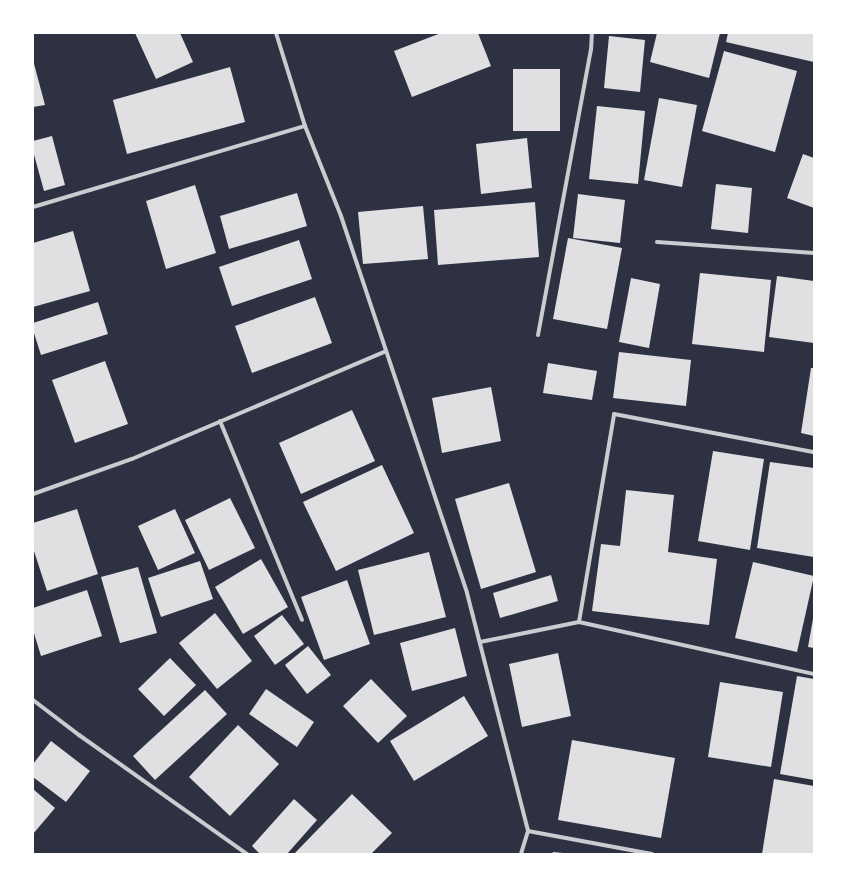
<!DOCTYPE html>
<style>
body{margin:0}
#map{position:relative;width:847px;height:887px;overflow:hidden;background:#2d3142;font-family:Quicksand,sans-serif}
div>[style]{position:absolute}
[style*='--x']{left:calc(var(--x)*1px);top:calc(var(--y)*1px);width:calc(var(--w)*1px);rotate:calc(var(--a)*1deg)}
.building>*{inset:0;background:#e0e0e3}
.minor>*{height:4px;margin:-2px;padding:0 2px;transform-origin:2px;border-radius:2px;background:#caccd0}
span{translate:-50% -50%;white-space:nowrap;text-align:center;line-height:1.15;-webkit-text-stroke:4px #fff;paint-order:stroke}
.frame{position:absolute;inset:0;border:34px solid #fff;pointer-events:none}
</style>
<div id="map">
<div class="building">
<div style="clip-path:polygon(135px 33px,180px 33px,193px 62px,156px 79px)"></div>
<div style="clip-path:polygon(441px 33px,478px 33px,491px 66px,412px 97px,394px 51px)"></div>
<div style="clip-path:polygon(657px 33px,720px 33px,709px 78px,650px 62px)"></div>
<div style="clip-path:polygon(728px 33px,814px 33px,814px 62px,726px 42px)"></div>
<div style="clip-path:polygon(609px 36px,645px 40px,640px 92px,604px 88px)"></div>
<div style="clip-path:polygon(724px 51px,797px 71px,775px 152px,702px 131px)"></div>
<div style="clip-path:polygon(33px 60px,45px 105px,33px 107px)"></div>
<div style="clip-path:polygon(230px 67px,245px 122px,127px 154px,113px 100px)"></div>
<div style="clip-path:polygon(513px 69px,560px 69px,560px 131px,513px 131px)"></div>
<div style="clip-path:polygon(659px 98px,697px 105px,682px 187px,644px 180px)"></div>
<div style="clip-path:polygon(597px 106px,645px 111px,638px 184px,589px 179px)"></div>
<div style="clip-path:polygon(52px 136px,65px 185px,44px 191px,33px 151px,33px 141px)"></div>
<div style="clip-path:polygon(527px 138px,532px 188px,481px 194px,476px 144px)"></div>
<div style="clip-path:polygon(803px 154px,814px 158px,814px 208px,787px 198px)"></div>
<div style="clip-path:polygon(716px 184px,752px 188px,748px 233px,711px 229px)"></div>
<div style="clip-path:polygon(195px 185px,216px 253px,166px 269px,146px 201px)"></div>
<div style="clip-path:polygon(297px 193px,307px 226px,229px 249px,220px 216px)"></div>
<div style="clip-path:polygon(578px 194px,625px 200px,620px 243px,573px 238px)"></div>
<div style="clip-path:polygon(535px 202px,539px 257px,438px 265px,434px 210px)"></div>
<div style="clip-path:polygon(423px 206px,428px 259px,363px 264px,358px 212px)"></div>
<div style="clip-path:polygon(73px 231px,90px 291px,33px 307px,33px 243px)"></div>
<div style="clip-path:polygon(568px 238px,622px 248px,607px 329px,553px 319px)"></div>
<div style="clip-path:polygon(299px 240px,312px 279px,232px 306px,219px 267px)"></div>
<div style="clip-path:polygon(700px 273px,771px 280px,764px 352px,692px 344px)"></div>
<div style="clip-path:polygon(777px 276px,814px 281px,814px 343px,769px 337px)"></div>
<div style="clip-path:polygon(631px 278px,660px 284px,649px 348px,619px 342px)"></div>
<div style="clip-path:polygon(315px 297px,332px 343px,252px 373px,235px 326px)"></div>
<div style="clip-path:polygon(98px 302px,108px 334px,41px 355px,33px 330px,33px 323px)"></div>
<div style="clip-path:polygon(619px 352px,691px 360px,686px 406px,613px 398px)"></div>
<div style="clip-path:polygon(105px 361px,128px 424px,75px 443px,52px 380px)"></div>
<div style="clip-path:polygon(548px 363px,597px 371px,592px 400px,543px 393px)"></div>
<div style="clip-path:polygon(811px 368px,814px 368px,814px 436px,801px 433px)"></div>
<div style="clip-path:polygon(491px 387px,501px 441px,442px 453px,432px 398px)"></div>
<div style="clip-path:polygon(352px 410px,375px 461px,301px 494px,279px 443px)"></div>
<div style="clip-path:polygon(713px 451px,764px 459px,750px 550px,698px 541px)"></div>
<div style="clip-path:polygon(770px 462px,814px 468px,814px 557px,757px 548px)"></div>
<div style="clip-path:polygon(382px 465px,414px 533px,336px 571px,303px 502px)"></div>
<div style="clip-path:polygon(509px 483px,536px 572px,481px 589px,455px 499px)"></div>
<div style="clip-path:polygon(626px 490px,674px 495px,668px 552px,717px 559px,709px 625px,592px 611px,601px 544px,620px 546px)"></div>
<div style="clip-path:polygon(230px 498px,255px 548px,209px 570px,185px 520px)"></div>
<div style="clip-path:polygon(77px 509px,98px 574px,47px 591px,33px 548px,33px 523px)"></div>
<div style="clip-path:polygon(175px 509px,195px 553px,158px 570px,138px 526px)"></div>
<div style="clip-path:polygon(429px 552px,446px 617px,374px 635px,358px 570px)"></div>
<div style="clip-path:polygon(261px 559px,288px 607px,243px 634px,215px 587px)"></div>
<div style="clip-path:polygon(200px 561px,213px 599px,161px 617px,148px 578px)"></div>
<div style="clip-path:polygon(753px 562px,814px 576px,797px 652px,735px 638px)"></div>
<div style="clip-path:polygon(138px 567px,157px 633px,120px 643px,101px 577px)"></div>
<div style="clip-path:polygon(551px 575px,558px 601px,500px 618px,493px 593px)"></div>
<div style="clip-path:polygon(347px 580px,370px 644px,324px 660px,301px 597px)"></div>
<div style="clip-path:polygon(87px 590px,102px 636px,41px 656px,33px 630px,33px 608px)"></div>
<div style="clip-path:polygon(215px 613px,252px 661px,217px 689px,179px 643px)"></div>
<div style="clip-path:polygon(282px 615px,304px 644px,275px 665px,254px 636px)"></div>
<div style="clip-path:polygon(813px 619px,814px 619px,814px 648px,808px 647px)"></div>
<div style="clip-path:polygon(455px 628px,467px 676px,412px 691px,400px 643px)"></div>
<div style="clip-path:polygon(308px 646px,331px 675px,307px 694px,285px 665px)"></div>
<div style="clip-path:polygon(558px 653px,571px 716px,522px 727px,509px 664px)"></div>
<div style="clip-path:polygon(170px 658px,196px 685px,164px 716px,138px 689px)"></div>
<div style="clip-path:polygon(797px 676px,814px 679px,814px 780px,780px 774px)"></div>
<div style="clip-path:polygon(371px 679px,407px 716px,378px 743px,343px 706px)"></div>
<div style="clip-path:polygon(720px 682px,783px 692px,771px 767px,708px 757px)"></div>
<div style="clip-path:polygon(266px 689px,314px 722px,297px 747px,249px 714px)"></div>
<div style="clip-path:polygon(205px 690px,227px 714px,155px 780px,133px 756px)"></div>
<div style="clip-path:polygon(464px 696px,488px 736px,414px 781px,390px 741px)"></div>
<div style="clip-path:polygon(238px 725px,279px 764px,230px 816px,189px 777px)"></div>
<div style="clip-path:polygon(572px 740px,675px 758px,661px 838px,558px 820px)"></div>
<div style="clip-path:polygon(51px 741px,90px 771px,66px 802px,33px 777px,33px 764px)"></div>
<div style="clip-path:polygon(774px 779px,814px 786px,814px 854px,762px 854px)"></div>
<div style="clip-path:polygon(33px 789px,55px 808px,33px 834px)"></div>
<div style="clip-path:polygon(352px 794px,392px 833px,371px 854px,294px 854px)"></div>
<div style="clip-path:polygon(294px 799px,317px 820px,287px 854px,260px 854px,252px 846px)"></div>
<div style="clip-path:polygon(553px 852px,563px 853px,563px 854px,552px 854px)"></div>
</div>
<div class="minor">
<div style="--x:276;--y:33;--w:97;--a:72.7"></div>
<div style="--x:305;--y:126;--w:97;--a:68.2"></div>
<div style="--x:341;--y:216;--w:397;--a:71.5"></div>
<div style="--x:467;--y:593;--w:246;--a:75.6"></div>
<div style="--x:528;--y:831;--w:24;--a:107"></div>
<div style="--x:33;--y:207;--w:284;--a:-16.6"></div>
<div style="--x:657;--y:242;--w:157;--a:4"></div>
<div style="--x:538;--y:335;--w:290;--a:-79.5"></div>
<div style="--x:591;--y:50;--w:17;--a:-87"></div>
<div style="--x:220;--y:421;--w:215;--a:67.6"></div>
<div style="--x:33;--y:494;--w:105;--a:-19.5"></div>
<div style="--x:132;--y:459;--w:276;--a:-23"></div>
<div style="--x:579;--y:622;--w:211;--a:-80.4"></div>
<div style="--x:614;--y:414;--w:204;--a:10.8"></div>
<div style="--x:480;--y:642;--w:101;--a:-11.4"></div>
<div style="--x:579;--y:622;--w:241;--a:12.5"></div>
<div style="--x:33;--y:700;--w:58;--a:37.3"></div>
<div style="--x:79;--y:735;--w:206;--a:35.3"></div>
<div style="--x:528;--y:831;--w:126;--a:10.5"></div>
</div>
<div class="frame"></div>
</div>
